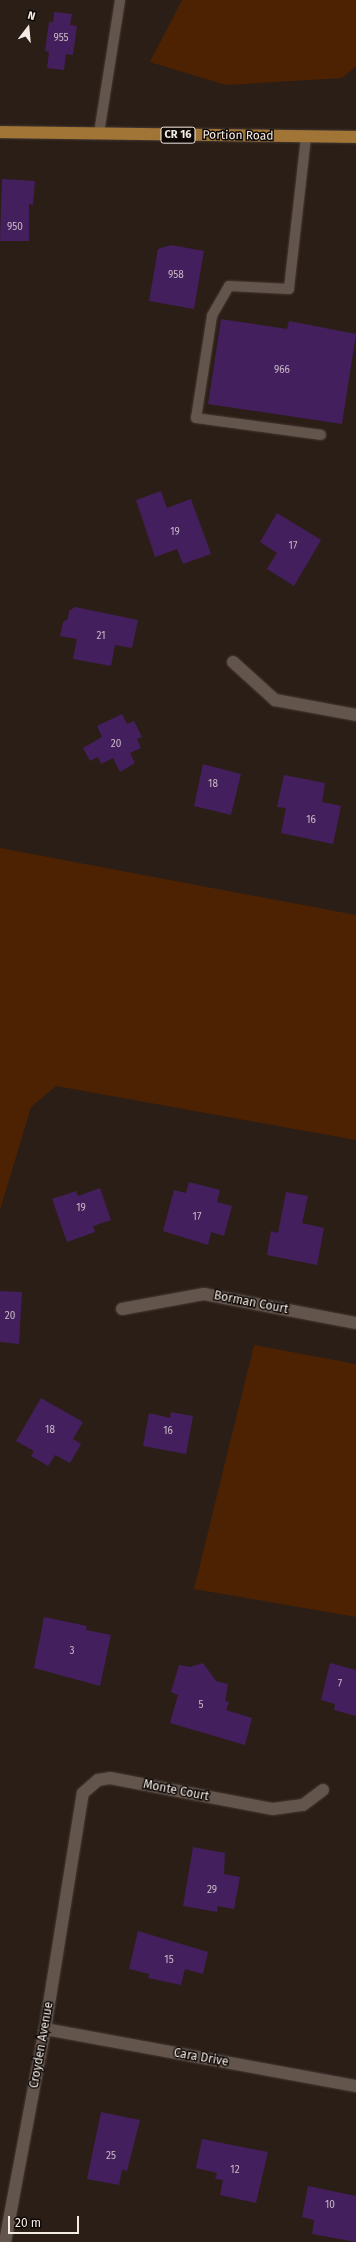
<!DOCTYPE html>
<style>
body{margin:0}
#map{position:relative;width:356px;height:2242px;overflow:hidden;background:#2b1e16;font-family:"Fira Sans",sans-serif}
div>[style]{position:absolute}
[style*='--x']{left:calc(var(--x)*1px);top:calc(var(--y)*1px);width:calc(var(--w)*1px);rotate:calc(var(--a)*1deg)}
.green>*{inset:0;background:#4d2202}
.building>*{inset:0;background:#441f5d}
.roads{filter:drop-shadow(0 0 1px #443a35) drop-shadow(0 0 1px #443a35)}
.lane>*{height:10px;margin:-5px;padding:0 5px;transform-origin:5px;border-radius:5px;background:#64554c}
.street>*{height:12px;margin:-6px;padding:0 6px;transform-origin:6px;border-radius:6px;background:#64554c}
.primary>*{height:12px;margin:-6px;padding:0 6px;transform-origin:6px;border-radius:6px;background:#a17535}
span{translate:-50% -50%;white-space:nowrap;text-align:center;line-height:1.15;-webkit-text-stroke:3px #0f0906;paint-order:stroke}
.number-label{font-size:10px;color:#c8b8c3}
.number-label span{-webkit-text-stroke-width:0}
.shield-label span{padding:1px 3px;background:#0f0906;border:1px solid;border-radius:3px;-webkit-text-stroke-width:0}
.shield-label{font-size:11px;color:#f4ebe5;font-weight:700}
.street-label{font-size:12px;color:#f4ebe5}
.north{position:absolute;left:8px;top:8px;width:40px;height:40px;-webkit-text-stroke:3px #0f0906;paint-order:stroke;rotate:16deg;font-size:11px;font-weight:700;line-height:16px;text-align:center;color:#f4ebe5}
.north::after{content:'';display:block;margin:auto;width:14px;height:18px;background:#f4ebe5;clip-path:polygon(50% 0,100% 100%,50% 72%,0 100%)}
.scale{position:absolute;left:8px;top:2216px;width:71px;height:18px;box-sizing:border-box;border:2px solid #f4ebe5;border-top:0;padding-left:5px;font-size:12px;line-height:14px;white-space:nowrap;color:#f4ebe5;-webkit-text-stroke:3px #0f0906;paint-order:stroke}
</style>
<div id="map">
<div class="green">
<div style="clip-path:polygon(182px 0,356px 0,356px 66px,342px 78px,226px 85px,150px 62px)"></div>
<div style="clip-path:polygon(0 848px,356px 915px,356px 1140px,56px 1086px,31px 1107px,0 1210px)"></div>
<div style="clip-path:polygon(254px 1345px,356px 1364px,356px 1617px,194px 1589px)"></div>
</div>
<div class="building">
<div style="clip-path:polygon(54px 12px,72px 14px,70px 25px,77px 26px,73px 55px,66px 54px,64px 70px,47px 68px,49px 52px,45px 51px,49px 22px,53px 22px)"></div>
<div style="clip-path:polygon(2px 179px,35px 181px,33px 205px,29px 204px,29px 241px,0 241px)"></div>
<div style="clip-path:polygon(171px 245px,204px 251px,194px 309px,149px 301px,158px 249px)"></div>
<div style="clip-path:polygon(221px 319px,287px 329px,289px 321px,356px 334px,342px 424px,208px 404px)"></div>
<div style="clip-path:polygon(161px 491px,167px 508px,191px 499px,211px 554px,183px 564px,177px 549px,155px 557px,136px 500px)"></div>
<div style="clip-path:polygon(277px 513px,321px 540px,294px 586px,267px 569px,277px 553px,260px 542px)"></div>
<div style="clip-path:polygon(75px 607px,138px 620px,132px 648px,115px 645px,111px 666px,73px 659px,77px 639px,60px 636px,63px 622px,68px 619px,69px 611px)"></div>
<div style="clip-path:polygon(122px 714px,127px 724px,134px 721px,142px 737px,137px 739px,141px 748px,130px 753px,135px 763px,120px 772px,113px 758px,101px 764px,98px 757px,90px 761px,83px 748px,102px 737px,97px 726px)"></div>
<div style="clip-path:polygon(203px 764px,241px 774px,231px 815px,194px 806px)"></div>
<div style="clip-path:polygon(284px 775px,325px 783px,322px 802px,341px 806px,333px 844px,281px 833px,286px 808px,277px 807px)"></div>
<div style="clip-path:polygon(189px 1182px,220px 1190px,217px 1202px,232px 1206px,224px 1236px,211px 1232px,208px 1245px,163px 1231px,174px 1190px,186px 1193px)"></div>
<div style="clip-path:polygon(100px 1188px,111px 1220px,93px 1226px,95px 1232px,67px 1242px,52px 1199px,76px 1191px,78px 1196px)"></div>
<div style="clip-path:polygon(286px 1192px,308px 1196px,302px 1223px,324px 1228px,317px 1265px,267px 1255px,271px 1231px,278px 1233px)"></div>
<div style="clip-path:polygon(0 1291px,22px 1292px,19px 1344px,0 1342px)"></div>
<div style="clip-path:polygon(41px 1398px,83px 1422px,73px 1439px,81px 1444px,70px 1463px,55px 1455px,48px 1466px,31px 1456px,34px 1451px,16px 1441px)"></div>
<div style="clip-path:polygon(171px 1412px,193px 1416px,186px 1454px,143px 1446px,149px 1413px,170px 1418px)"></div>
<div style="clip-path:polygon(44px 1617px,87px 1626px,86px 1630px,111px 1635px,100px 1686px,34px 1668px)"></div>
<div style="clip-path:polygon(203px 1663px,216px 1681px,228px 1684px,225px 1701px,229px 1702px,226px 1710px,252px 1718px,245px 1745px,170px 1723px,178px 1695px,171px 1692px,179px 1665px,190px 1667px)"></div>
<div style="clip-path:polygon(330px 1663px,356px 1670px,356px 1716px,334px 1710px,335px 1704px,321px 1700px)"></div>
<div style="clip-path:polygon(193px 1847px,225px 1853px,224px 1874px,240px 1877px,234px 1909px,218px 1906px,217px 1912px,183px 1906px)"></div>
<div style="clip-path:polygon(138px 1931px,208px 1952px,203px 1974px,185px 1969px,181px 1985px,148px 1978px,149px 1974px,129px 1969px)"></div>
<div style="clip-path:polygon(101px 2112px,140px 2120px,127px 2171px,122px 2170px,119px 2185px,87px 2179px)"></div>
<div style="clip-path:polygon(202px 2139px,268px 2152px,256px 2203px,220px 2195px,223px 2180px,215px 2179px,217px 2173px,196px 2168px)"></div>
<div style="clip-path:polygon(308px 2186px,356px 2196px,356px 2242px,312px 2234px,314px 2220px,302px 2217px)"></div>
</div>
<div class="roads">
<div class="lane">
<div style="--x:99;--y:133;--w:135;--a:-81"></div>
<div style="--x:306;--y:137;--w:153;--a:96.4"></div>
<div style="--x:289;--y:289;--w:60;--a:-177.1"></div>
<div style="--x:229;--y:286;--w:34;--a:120"></div>
<div style="--x:212;--y:316;--w:103;--a:98.9"></div>
<div style="--x:196;--y:418;--w:126;--a:7.7"></div>
</div>
<div class="street">
<div style="--x:233;--y:662;--w:57;--a:42.1"></div>
<div style="--x:275;--y:700;--w:82;--a:10.5"></div>
<div style="--x:122;--y:1309;--w:83;--a:-10.4"></div>
<div style="--x:204;--y:1294;--w:155;--a:10.8"></div>
<div style="--x:45;--y:2029;--w:316;--a:10.4"></div>
<div style="--x:5;--y:2242;--w:217;--a:-79.4"></div>
<div style="--x:45;--y:2029;--w:239;--a:-80.9"></div>
<div style="--x:83;--y:1793;--w:20;--a:-41"></div>
<div style="--x:98;--y:1780;--w:12;--a:-9"></div>
<div style="--x:110;--y:1778;--w:166;--a:10.8"></div>
<div style="--x:273;--y:1809;--w:30;--a:-8"></div>
<div style="--x:303;--y:1805;--w:25;--a:-37"></div>
</div>
<div class="primary">
<div style="--x:0;--y:132;--w:356;--a:0.8"></div>
</div>
</div>
<div class="number-label">
<span style="left:61px;top:39px">955</span>
<span style="left:15px;top:228px">950</span>
<span style="left:176px;top:276px">958</span>
<span style="left:282px;top:371px">966</span>
<span style="left:175px;top:533px">19</span>
<span style="left:293px;top:547px">17</span>
<span style="left:101px;top:637px">21</span>
<span style="left:116px;top:745px">20</span>
<span style="left:213px;top:785px">18</span>
<span style="left:311px;top:821px">16</span>
<span style="left:81px;top:1209px">19</span>
<span style="left:197px;top:1218px">17</span>
<span style="left:10px;top:1317px">20</span>
<span style="left:50px;top:1431px">18</span>
<span style="left:168px;top:1432px">16</span>
<span style="left:72px;top:1652px">3</span>
<span style="left:340px;top:1685px">7</span>
<span style="left:201px;top:1706px">5</span>
<span style="left:212px;top:1891px">29</span>
<span style="left:169px;top:1961px">15</span>
<span style="left:111px;top:2157px">25</span>
<span style="left:235px;top:2171px">12</span>
<span style="left:330px;top:2206px">10</span>
</div>
<div class="shield-label">
<span style="left:178px;top:135px">CR 16</span>
</div>
<div class="street-label">
<span style="left:238px;top:136px;rotate:1deg">Portion Road</span>
<span style="left:251px;top:1303px;rotate:11deg">Borman Court</span>
<span style="left:176px;top:1791px;rotate:11deg">Monte Court</span>
<span style="left:42px;top:2045px;rotate:-80deg">Croyden Avenue</span>
<span style="left:201px;top:2058px;rotate:10deg">Cara Drive</span>
</div>
<div class="north">N</div>
<div class="scale">20 m</div>
</div>
